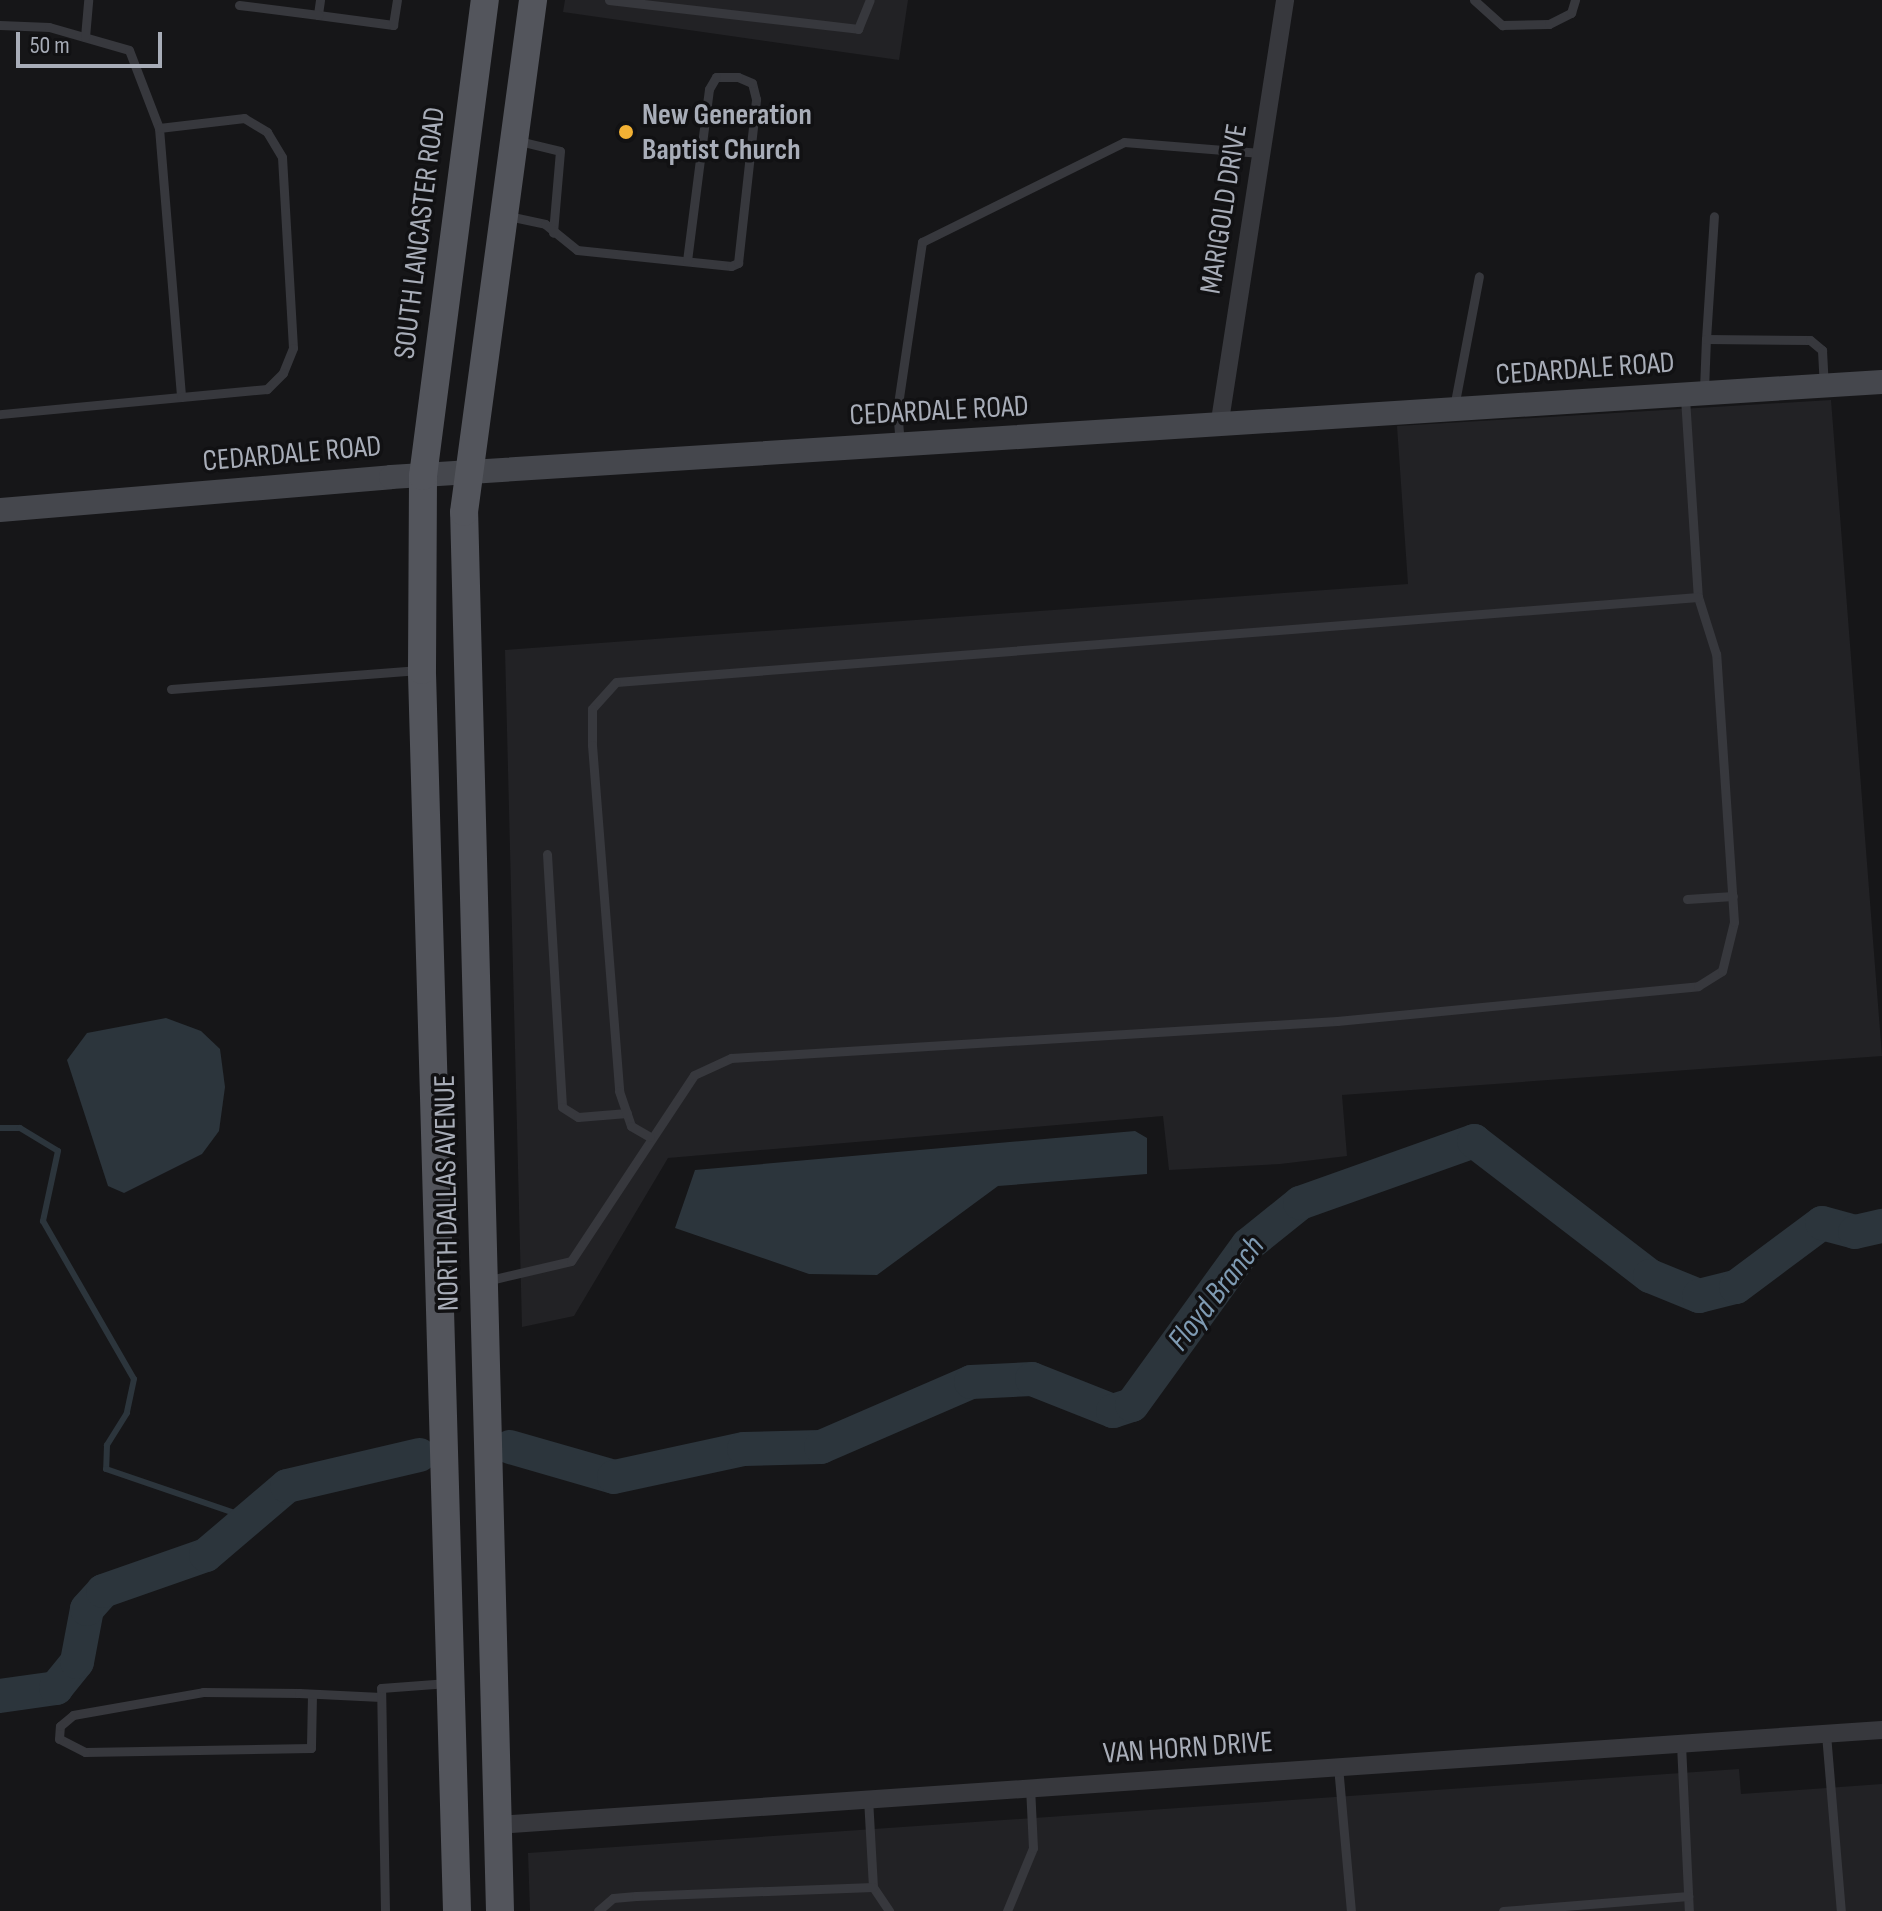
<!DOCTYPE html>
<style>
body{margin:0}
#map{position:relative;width:1882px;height:1911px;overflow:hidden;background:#161618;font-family:"Sofia Sans Condensed",sans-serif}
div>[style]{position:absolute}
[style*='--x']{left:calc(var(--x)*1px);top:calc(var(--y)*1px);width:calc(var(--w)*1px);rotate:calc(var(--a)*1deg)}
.built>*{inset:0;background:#222225}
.water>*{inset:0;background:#2c353c}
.stream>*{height:6px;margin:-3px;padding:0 3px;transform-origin:3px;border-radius:3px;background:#2c353c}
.river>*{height:34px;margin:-17px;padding:0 17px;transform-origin:17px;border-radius:17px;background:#2c353c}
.lane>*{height:9px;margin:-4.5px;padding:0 4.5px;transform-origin:4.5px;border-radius:4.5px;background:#37383d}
.street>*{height:18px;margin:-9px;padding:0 9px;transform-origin:9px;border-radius:9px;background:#37383d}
.secondary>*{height:24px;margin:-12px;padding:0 12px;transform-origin:12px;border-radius:12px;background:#45474d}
.primary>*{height:28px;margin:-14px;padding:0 14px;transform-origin:14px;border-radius:14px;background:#53555c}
.dots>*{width:22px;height:22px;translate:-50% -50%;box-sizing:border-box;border:4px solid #111113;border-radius:50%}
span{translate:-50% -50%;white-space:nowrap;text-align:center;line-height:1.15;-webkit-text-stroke:7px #111113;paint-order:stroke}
.poi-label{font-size:30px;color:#a8adb8;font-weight:700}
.left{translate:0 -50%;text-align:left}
.street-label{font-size:30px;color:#a8adb8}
.water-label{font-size:32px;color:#7f9bb3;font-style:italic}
.scale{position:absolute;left:16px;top:32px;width:146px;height:36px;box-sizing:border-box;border:4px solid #a8adb8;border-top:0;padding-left:10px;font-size:24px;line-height:28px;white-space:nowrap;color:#a8adb8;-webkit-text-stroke:6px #111113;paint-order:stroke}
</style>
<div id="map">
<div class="built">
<div style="clip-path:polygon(565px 0,908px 0,899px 60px,563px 12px)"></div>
<div style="clip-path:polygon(1831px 400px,1882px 1056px,1342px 1095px,1347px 1156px,1280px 1164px,1169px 1170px,1163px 1116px,668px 1158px,574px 1316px,522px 1327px,505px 650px,1408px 584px,1397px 426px)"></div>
<div style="clip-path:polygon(1739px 1769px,1741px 1794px,1882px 1784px,1882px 1911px,530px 1911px,528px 1853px)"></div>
</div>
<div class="water">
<div style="clip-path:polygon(166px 1018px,201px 1031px,220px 1049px,225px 1087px,219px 1131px,202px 1154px,124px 1193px,108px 1186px,67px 1060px,87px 1033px)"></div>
<div style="clip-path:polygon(1135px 1131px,1147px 1138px,1147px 1174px,998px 1186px,877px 1275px,809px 1274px,675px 1228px,695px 1170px)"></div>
</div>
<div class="stream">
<div style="--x:0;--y:1128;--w:20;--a:0"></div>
<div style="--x:20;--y:1128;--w:44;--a:31.2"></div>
<div style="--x:58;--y:1151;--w:72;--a:102.1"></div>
<div style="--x:43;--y:1221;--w:182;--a:60.1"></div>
<div style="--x:134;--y:1379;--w:35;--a:102"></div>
<div style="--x:127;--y:1413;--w:38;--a:122"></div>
<div style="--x:107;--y:1445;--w:24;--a:92"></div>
<div style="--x:106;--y:1469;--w:151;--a:18.9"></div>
</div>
<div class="river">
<div style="--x:510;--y:1447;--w:108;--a:16.1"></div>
<div style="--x:614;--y:1477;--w:133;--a:-12.2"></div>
<div style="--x:744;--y:1449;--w:77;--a:-1.5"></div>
<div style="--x:821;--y:1447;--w:163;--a:-23.4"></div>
<div style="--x:971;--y:1382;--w:61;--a:-2.8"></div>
<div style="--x:1032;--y:1379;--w:87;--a:21.6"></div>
<div style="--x:1113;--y:1411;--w:20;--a:-18"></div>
<div style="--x:1132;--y:1405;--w:198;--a:-54.1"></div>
<div style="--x:1248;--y:1245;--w:67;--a:-38.9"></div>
<div style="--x:1300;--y:1203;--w:185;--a:-19.6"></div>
<div style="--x:1474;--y:1141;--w:222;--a:37.5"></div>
<div style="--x:1650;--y:1276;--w:53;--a:22.2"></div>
<div style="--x:1699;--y:1296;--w:38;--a:-14"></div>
<div style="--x:1736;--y:1287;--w:107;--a:-36.7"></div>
<div style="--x:1822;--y:1223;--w:34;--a:15"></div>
<div style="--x:1855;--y:1232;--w:28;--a:-13"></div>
<div style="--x:0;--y:1696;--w:57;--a:-8.1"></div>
<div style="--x:56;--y:1688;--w:33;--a:-51"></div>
<div style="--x:77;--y:1662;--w:54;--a:-79.3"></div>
<div style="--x:87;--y:1609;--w:24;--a:-48"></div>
<div style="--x:103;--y:1591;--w:109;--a:-19.3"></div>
<div style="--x:206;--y:1555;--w:106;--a:-40.4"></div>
<div style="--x:287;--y:1486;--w:136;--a:-13.2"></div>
</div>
<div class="lane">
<div style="--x:320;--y:0;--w:15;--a:98"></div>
<div style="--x:318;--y:15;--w:76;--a:7.6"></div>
<div style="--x:393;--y:25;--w:25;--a:-81"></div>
<div style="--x:609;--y:0;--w:251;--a:6.6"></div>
<div style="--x:858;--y:29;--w:31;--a:-68"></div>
<div style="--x:1474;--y:0;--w:38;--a:42"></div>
<div style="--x:1502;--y:25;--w:47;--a:-1.2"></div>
<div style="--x:1549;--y:24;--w:25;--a:-27"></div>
<div style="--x:1571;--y:13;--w:14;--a:-73"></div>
<div style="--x:239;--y:5;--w:80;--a:7.2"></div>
<div style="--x:0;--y:25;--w:49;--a:2.3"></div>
<div style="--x:49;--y:27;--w:83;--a:16"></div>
<div style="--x:129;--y:50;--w:84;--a:69"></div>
<div style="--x:159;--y:128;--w:270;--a:85.3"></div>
<div style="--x:181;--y:397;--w:182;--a:174.6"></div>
<div style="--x:85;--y:37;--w:37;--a:-85"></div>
<div style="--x:159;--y:128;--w:86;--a:-6.7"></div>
<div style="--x:244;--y:118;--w:27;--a:31"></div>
<div style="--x:267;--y:132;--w:29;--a:59"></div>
<div style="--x:282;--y:157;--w:191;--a:86.7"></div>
<div style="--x:293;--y:348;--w:27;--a:112"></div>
<div style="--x:283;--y:373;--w:23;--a:135"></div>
<div style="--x:267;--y:389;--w:86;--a:174.7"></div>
<div style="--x:519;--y:141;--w:42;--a:13.7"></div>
<div style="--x:560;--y:151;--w:82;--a:94.9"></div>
<div style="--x:508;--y:216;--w:38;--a:12"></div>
<div style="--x:545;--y:224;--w:41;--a:39.1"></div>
<div style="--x:577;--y:250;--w:155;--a:5.9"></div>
<div style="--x:731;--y:266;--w:8;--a:-23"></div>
<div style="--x:738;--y:263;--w:165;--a:-83.7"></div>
<div style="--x:756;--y:99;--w:16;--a:-104"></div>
<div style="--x:752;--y:83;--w:15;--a:-157"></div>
<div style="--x:738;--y:77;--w:22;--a:180"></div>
<div style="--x:716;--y:77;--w:14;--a:120"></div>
<div style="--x:709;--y:89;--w:173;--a:97.3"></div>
<div style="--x:1706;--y:339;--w:123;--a:-86.3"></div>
<div style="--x:1704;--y:390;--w:51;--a:-87.8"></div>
<div style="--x:1706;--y:339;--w:104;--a:0.6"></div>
<div style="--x:1810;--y:340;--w:16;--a:40"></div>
<div style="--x:1822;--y:350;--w:33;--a:87"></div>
<div style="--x:1685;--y:398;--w:199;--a:86.3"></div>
<div style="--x:1454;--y:407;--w:133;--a:-79.2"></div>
<div style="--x:900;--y:444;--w:33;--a:-95"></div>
<div style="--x:897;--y:411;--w:171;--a:-81.6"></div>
<div style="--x:922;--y:242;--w:225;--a:-26.3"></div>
<div style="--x:1124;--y:142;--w:137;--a:4.6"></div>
<div style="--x:171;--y:689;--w:249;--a:-4.4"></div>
<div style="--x:547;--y:854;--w:253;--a:86.6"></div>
<div style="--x:562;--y:1107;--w:19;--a:32"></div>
<div style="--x:578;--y:1117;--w:49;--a:-4.7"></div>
<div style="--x:1687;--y:899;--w:46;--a:-3.7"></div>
<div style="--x:486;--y:1281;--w:87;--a:-13.2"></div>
<div style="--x:571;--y:1261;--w:223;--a:-56.5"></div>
<div style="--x:694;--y:1075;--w:41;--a:-24.7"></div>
<div style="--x:731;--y:1058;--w:607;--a:-3.49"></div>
<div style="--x:1337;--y:1021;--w:363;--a:-5.5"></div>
<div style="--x:1698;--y:986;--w:28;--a:-32"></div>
<div style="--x:1722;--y:971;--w:50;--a:-76.2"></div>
<div style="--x:1734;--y:922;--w:269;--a:-93.8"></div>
<div style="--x:1716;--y:654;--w:60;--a:-107.5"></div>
<div style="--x:1698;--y:597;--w:1085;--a:175.51"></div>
<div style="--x:616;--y:682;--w:36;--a:132"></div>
<div style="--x:592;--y:709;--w:36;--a:90"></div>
<div style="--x:592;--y:745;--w:347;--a:85.5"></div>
<div style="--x:619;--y:1091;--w:37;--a:71"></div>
<div style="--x:631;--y:1126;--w:22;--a:30"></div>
<div style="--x:312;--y:1694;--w:54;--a:91.1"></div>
<div style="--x:311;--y:1748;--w:226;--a:179"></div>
<div style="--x:85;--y:1752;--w:29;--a:-153"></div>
<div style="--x:59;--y:1739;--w:13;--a:-86"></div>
<div style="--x:60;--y:1726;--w:17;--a:-40"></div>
<div style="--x:73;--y:1715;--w:132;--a:-10"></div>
<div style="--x:203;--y:1692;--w:96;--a:0.6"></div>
<div style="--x:299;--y:1693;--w:82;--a:2.8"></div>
<div style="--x:1826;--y:1734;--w:178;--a:85.2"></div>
<div style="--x:1681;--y:1744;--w:167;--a:87.3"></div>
<div style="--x:1338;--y:1766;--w:146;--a:84.9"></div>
<div style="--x:868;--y:1798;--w:89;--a:86.8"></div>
<div style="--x:873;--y:1887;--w:29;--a:56"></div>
<div style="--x:385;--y:1911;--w:223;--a:-91"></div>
<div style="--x:381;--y:1688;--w:67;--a:-4.3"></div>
<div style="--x:598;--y:1911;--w:20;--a:-41"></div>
<div style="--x:613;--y:1898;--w:23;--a:-5"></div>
<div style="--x:636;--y:1896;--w:237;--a:-2.2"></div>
<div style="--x:1007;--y:1911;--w:68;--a:-67.6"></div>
<div style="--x:1033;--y:1848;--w:61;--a:-92.8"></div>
<div style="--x:1503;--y:1911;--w:186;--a:-4.6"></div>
</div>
<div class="street">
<div style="--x:1219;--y:427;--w:432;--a:-81.2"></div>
<div style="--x:498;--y:1825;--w:1387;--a:-3.93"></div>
</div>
<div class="secondary">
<div style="--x:0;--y:510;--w:392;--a:-4.8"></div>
<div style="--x:391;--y:477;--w:1494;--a:-3.65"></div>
</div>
<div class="primary">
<div style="--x:457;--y:1911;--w:1241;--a:-91.62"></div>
<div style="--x:422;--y:670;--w:194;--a:-89.7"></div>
<div style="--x:423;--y:476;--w:480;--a:-82.6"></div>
<div style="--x:500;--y:1911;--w:1399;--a:-91.47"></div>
<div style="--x:464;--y:512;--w:517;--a:-82.32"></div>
</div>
<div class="dots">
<div style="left:626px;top:132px;background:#f2b134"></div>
</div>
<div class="poi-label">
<span class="left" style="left:642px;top:132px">New Generation<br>Baptist Church</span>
</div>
<div class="street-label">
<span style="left:1224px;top:209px;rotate:-81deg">MARIGOLD DRIVE</span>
<span style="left:420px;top:233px;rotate:-83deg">SOUTH LANCASTER ROAD</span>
<span style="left:1585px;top:369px;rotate:-4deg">CEDARDALE ROAD</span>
<span style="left:939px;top:411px;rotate:-3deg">CEDARDALE ROAD</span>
<span style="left:292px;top:454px;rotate:-5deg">CEDARDALE ROAD</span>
<span style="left:447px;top:1193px;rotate:-91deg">NORTH DALLAS AVENUE</span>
<span style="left:1188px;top:1748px;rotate:-4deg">VAN HORN DRIVE</span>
</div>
<div class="water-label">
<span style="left:1217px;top:1294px;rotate:-52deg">Floyd Branch</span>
</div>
<div class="scale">50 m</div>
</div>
